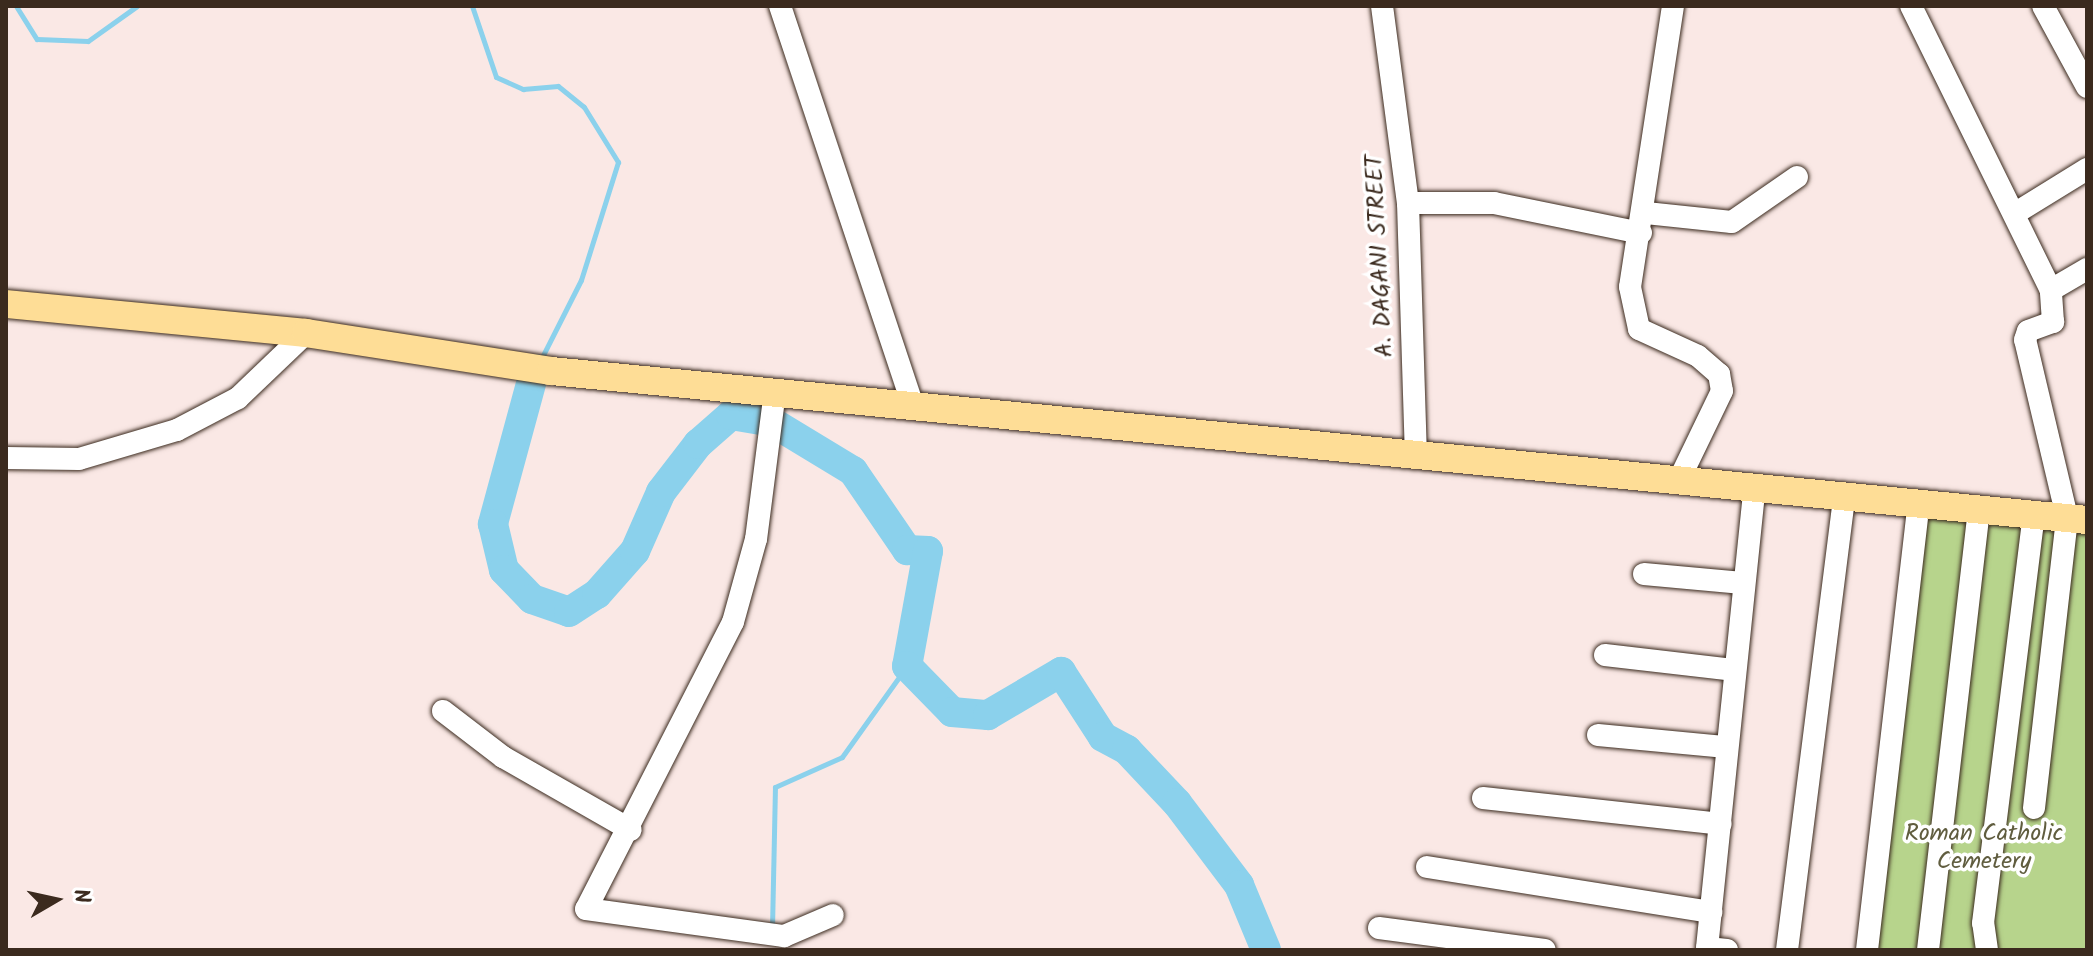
<!DOCTYPE html>
<style>
body{margin:0}
#map{position:relative;width:2093px;height:956px;overflow:hidden;background:#fae8e5;font-family:Kalam,sans-serif}
div>[style]{position:absolute}
[style*='--x']{left:calc(var(--x)*1px);top:calc(var(--y)*1px);width:calc(var(--w)*1px);rotate:calc(var(--a)*1deg)}
.green>*{inset:0;background:#b7d48c}
.stream>*{height:5px;margin:-2.5px;padding:0 2.5px;transform-origin:2.5px;border-radius:2.5px;background:#8bd1ec}
.river>*{height:30px;margin:-15px;padding:0 15px;transform-origin:15px;border-radius:15px;background:#8bd1ec}
.roads{filter:drop-shadow(0 0 2px #3b2a1e) drop-shadow(0 0 2px #3b2a1e)}
.minor>*{height:22px;margin:-11px;padding:0 11px;transform-origin:11px;border-radius:11px;background:#fff}
.major>*{height:28px;margin:-14px;padding:0 14px;transform-origin:14px;border-radius:14px;background:#fedd96}
span{translate:-50% -50%;white-space:nowrap;text-align:center;line-height:1.15;-webkit-text-stroke:7px #fff;paint-order:stroke}
.street-label{font-size:24px;color:#3b2a1e}
.park-label{font-size:24px;color:#605d3f}
.frame{position:absolute;inset:0;border:8px solid #3b2a1e;pointer-events:none}
.north{position:absolute;left:16px;top:860px;width:80px;height:80px;-webkit-text-stroke:6px #fff;paint-order:stroke;rotate:81deg;font-size:22px;font-weight:700;line-height:32px;text-align:center;color:#3b2a1e}
.north::after{content:'';display:block;margin:auto;width:28px;height:36px;background:#3b2a1e;clip-path:polygon(50% 0,100% 100%,50% 72%,0 100%)}
</style>
<div id="map">
<div class="green">
<div style="clip-path:polygon(1916px 513px,2087px 529px,2087px 950px,1867px 950px)"></div>
</div>
<div class="stream">
<div style="--x:16;--y:6;--w:39;--a:58"></div>
<div style="--x:37;--y:39;--w:51;--a:2.2"></div>
<div style="--x:88;--y:41;--w:60;--a:-35.5"></div>
<div style="--x:472;--y:6;--w:75;--a:71.3"></div>
<div style="--x:496;--y:77;--w:30;--a:24"></div>
<div style="--x:523;--y:89;--w:35;--a:-5"></div>
<div style="--x:558;--y:86;--w:33;--a:39"></div>
<div style="--x:584;--y:107;--w:65;--a:58.3"></div>
<div style="--x:618;--y:162;--w:124;--a:107.4"></div>
<div style="--x:581;--y:280;--w:91;--a:116.8"></div>
<div style="--x:772;--y:929;--w:142;--a:-88.8"></div>
<div style="--x:775;--y:787;--w:73;--a:-24.1"></div>
<div style="--x:842;--y:757;--w:112;--a:-54.5"></div>
</div>
<div class="river">
<div style="--x:535;--y:369;--w:161;--a:105.2"></div>
<div style="--x:493;--y:524;--w:47;--a:76.6"></div>
<div style="--x:504;--y:570;--w:40;--a:46"></div>
<div style="--x:532;--y:599;--w:39;--a:19"></div>
<div style="--x:569;--y:612;--w:33;--a:-33"></div>
<div style="--x:597;--y:594;--w:57;--a:-48.5"></div>
<div style="--x:635;--y:551;--w:64;--a:-66.2"></div>
<div style="--x:661;--y:492;--w:61;--a:-52.4"></div>
<div style="--x:698;--y:444;--w:44;--a:-41.3"></div>
<div style="--x:731;--y:415;--w:42;--a:9.7"></div>
<div style="--x:772;--y:422;--w:95;--a:31.2"></div>
<div style="--x:853;--y:471;--w:96;--a:55.6"></div>
<div style="--x:907;--y:550;--w:21;--a:3"></div>
<div style="--x:928;--y:551;--w:117;--a:100.3"></div>
<div style="--x:907;--y:666;--w:64;--a:45.6"></div>
<div style="--x:952;--y:712;--w:36;--a:5"></div>
<div style="--x:988;--y:715;--w:85;--a:-30.5"></div>
<div style="--x:1061;--y:672;--w:77;--a:57.1"></div>
<div style="--x:1103;--y:737;--w:27;--a:28"></div>
<div style="--x:1127;--y:750;--w:73;--a:46.7"></div>
<div style="--x:1177;--y:803;--w:103;--a:52.9"></div>
<div style="--x:1239;--y:885;--w:70;--a:67.4"></div>
</div>
<div class="roads">
<div class="minor">
<div style="--x:780;--y:6;--w:422;--a:71.6"></div>
<div style="--x:1382;--y:6;--w:199;--a:82.5"></div>
<div style="--x:1408;--y:203;--w:252;--a:88.2"></div>
<div style="--x:1673;--y:6;--w:284;--a:98.7"></div>
<div style="--x:1630;--y:287;--w:43;--a:77.9"></div>
<div style="--x:1639;--y:329;--w:65;--a:24.6"></div>
<div style="--x:1698;--y:356;--w:28;--a:41"></div>
<div style="--x:1719;--y:374;--w:17;--a:80"></div>
<div style="--x:1722;--y:391;--w:101;--a:115.8"></div>
<div style="--x:1911;--y:6;--w:317;--a:63.8"></div>
<div style="--x:2043;--y:6;--w:92;--a:61.5"></div>
<div style="--x:1408;--y:203;--w:86;--a:0"></div>
<div style="--x:1494;--y:203;--w:150;--a:11.5"></div>
<div style="--x:1646;--y:213;--w:86;--a:6"></div>
<div style="--x:1732;--y:222;--w:79;--a:-34.7"></div>
<div style="--x:2014;--y:214;--w:86;--a:-31.7"></div>
<div style="--x:775;--y:391;--w:149;--a:97.3"></div>
<div style="--x:756;--y:539;--w:86;--a:105.5"></div>
<div style="--x:733;--y:622;--w:322;--a:117.1"></div>
<div style="--x:586;--y:909;--w:200;--a:7.8"></div>
<div style="--x:784;--y:936;--w:53;--a:-23.2"></div>
<div style="--x:6;--y:458;--w:73;--a:0.8"></div>
<div style="--x:79;--y:459;--w:102;--a:-16.5"></div>
<div style="--x:177;--y:430;--w:69;--a:-27.7"></div>
<div style="--x:238;--y:398;--w:94;--a:-43.7"></div>
<div style="--x:1644;--y:574;--w:99;--a:5.2"></div>
<div style="--x:1605;--y:655;--w:131;--a:6.6"></div>
<div style="--x:443;--y:711;--w:76;--a:37.5"></div>
<div style="--x:503;--y:757;--w:147;--a:29.7"></div>
<div style="--x:1598;--y:735;--w:129;--a:5.4"></div>
<div style="--x:1483;--y:798;--w:239;--a:6.2"></div>
<div style="--x:2034;--y:808;--w:293;--a:-83.5"></div>
<div style="--x:2067;--y:517;--w:182;--a:-103.3"></div>
<div style="--x:2025;--y:340;--w:9;--a:-72"></div>
<div style="--x:2028;--y:331;--w:27;--a:-20"></div>
<div style="--x:2053;--y:322;--w:32;--a:-94"></div>
<div style="--x:2051;--y:290;--w:42;--a:-30.3"></div>
<div style="--x:1427;--y:867;--w:288;--a:9"></div>
<div style="--x:1379;--y:928;--w:167;--a:7.5"></div>
<div style="--x:1727;--y:950;--w:20;--a:-174"></div>
<div style="--x:1707;--y:948;--w:460;--a:-84.1"></div>
<div style="--x:1787;--y:950;--w:454;--a:-82.8"></div>
<div style="--x:1867;--y:950;--w:446;--a:-83.4"></div>
<div style="--x:1928;--y:950;--w:443;--a:-83.4"></div>
<div style="--x:1987;--y:950;--w:27;--a:-98"></div>
<div style="--x:1983;--y:923;--w:411;--a:-82.9"></div>
</div>
<div class="major">
<div style="--x:6;--y:304;--w:301;--a:5.5"></div>
<div style="--x:306;--y:333;--w:248;--a:8.8"></div>
<div style="--x:551;--y:371;--w:1543;--a:5.54"></div>
</div>
</div>
<div class="street-label">
<span style="left:1380px;top:256px;rotate:-93deg">A. DAGANI STREET</span>
</div>
<div class="park-label">
<span style="left:1984px;top:848px">Roman Catholic<br>Cemetery</span>
</div>
<div class="frame"></div>
<div class="north">N</div>
</div>
